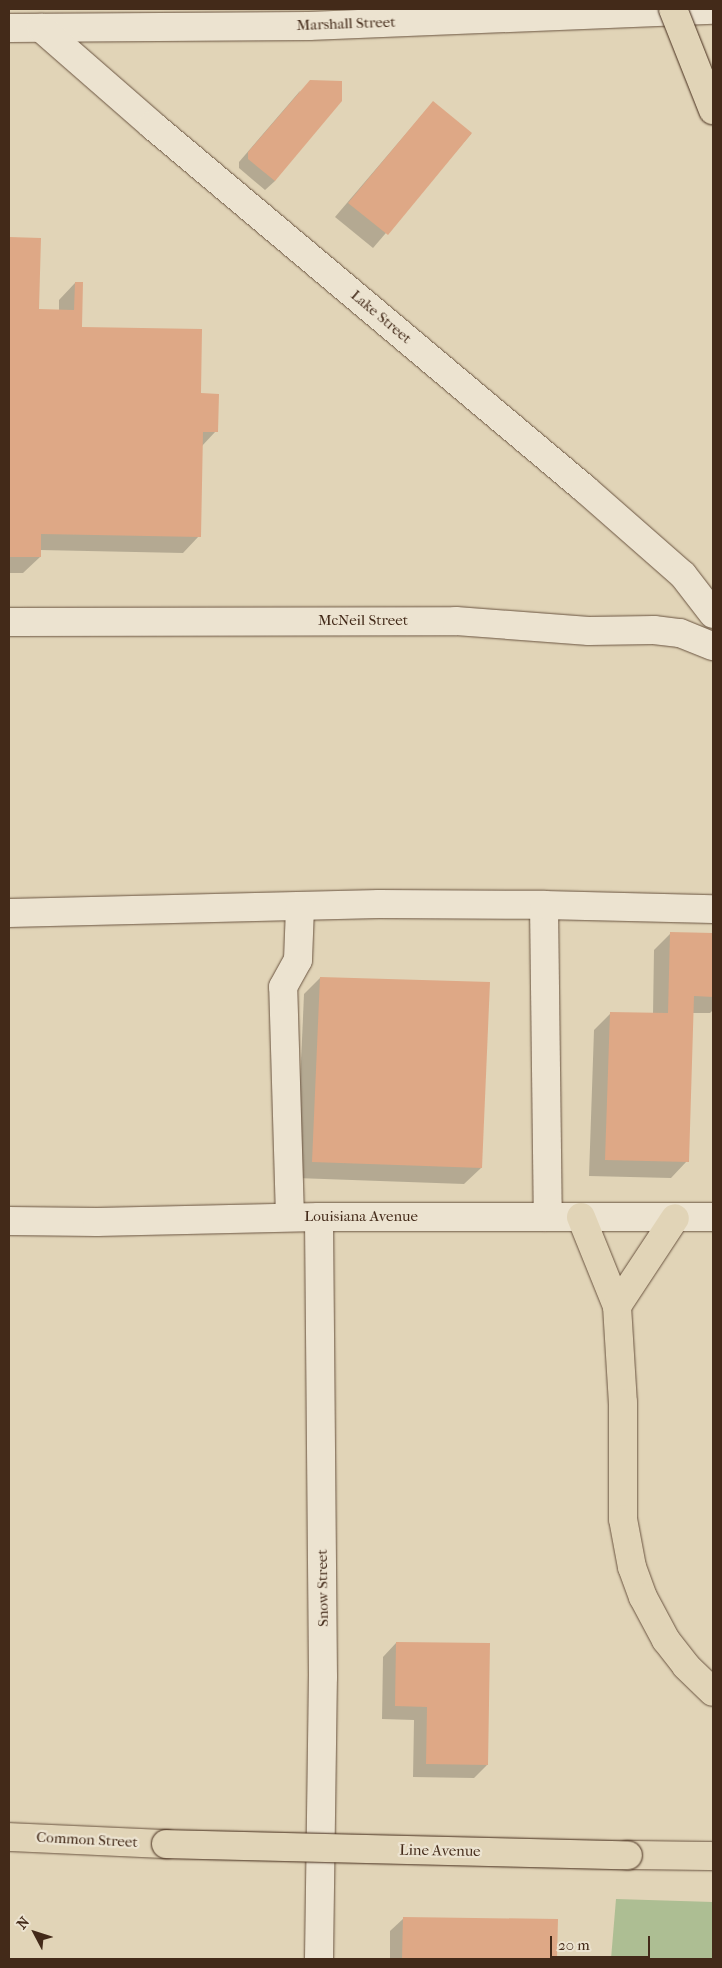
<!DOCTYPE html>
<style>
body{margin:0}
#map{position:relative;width:722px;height:1968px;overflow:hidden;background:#e1d4b7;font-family:"IM FELL French Canon",serif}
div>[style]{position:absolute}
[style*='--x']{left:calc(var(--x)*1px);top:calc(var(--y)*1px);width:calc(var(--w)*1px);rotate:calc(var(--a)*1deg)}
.green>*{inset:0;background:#adbe93}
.shadow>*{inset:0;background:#0003}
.building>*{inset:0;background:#dea886}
.roads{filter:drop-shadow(0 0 1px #6a5440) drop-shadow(0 0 1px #6a5440)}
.minor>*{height:28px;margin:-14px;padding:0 14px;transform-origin:14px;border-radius:14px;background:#ece3d0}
.major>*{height:28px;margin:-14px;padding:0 14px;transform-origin:14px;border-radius:14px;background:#e1d4b7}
.highway>*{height:28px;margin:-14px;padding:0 14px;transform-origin:14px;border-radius:14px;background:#e1d4b7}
.bridges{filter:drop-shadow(0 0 1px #432a19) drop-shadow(0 0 1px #432a19)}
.major-bridge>*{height:28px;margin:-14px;padding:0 14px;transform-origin:14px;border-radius:14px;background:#e1d4b7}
.highway-bridge>*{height:28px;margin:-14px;padding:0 14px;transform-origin:14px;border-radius:14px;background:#e1d4b7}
span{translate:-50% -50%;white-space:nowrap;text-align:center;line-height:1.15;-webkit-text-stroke:4.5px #ece3d0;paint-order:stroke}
.street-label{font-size:15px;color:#432a19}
.frame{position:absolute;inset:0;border:10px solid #432a19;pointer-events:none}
.north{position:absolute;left:10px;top:1908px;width:50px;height:50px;-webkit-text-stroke:4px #ece3d0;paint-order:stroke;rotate:310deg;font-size:14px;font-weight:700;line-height:20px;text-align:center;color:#432a19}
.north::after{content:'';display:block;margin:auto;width:18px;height:22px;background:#432a19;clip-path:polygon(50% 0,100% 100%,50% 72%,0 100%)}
.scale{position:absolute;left:550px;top:1936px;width:100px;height:22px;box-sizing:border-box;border:2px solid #432a19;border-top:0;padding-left:6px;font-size:15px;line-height:18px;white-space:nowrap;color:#432a19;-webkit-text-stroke:4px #ece3d0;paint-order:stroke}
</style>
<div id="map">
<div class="green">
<div style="clip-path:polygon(616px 1899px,713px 1902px,713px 1959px,611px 1959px)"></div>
</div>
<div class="shadow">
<div style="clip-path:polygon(300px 91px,275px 181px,265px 190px,239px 168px,239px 162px)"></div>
<div style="clip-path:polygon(433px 102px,471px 134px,373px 248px,335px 217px)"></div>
<div style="clip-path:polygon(9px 238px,39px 239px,38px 311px,59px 311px,59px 300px,75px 283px,81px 329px,199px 395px,216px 431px,201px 447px,199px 536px,183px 553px,40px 550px,40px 557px,23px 573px,9px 573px)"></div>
<div style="clip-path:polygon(671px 933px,713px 934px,713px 1010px,710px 1013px,692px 1013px,687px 1161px,671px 1178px,589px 1176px,594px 1030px,610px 1014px,653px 1014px,654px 950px)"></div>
<div style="clip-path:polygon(320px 978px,481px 1168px,464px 1184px,296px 1178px,304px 994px)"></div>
<div style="clip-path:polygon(396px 1643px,487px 1765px,474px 1778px,413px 1777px,414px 1720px,382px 1719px,383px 1657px)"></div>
<div style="clip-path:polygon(404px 1918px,557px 1920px,556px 1959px,390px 1959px,390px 1931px)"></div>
</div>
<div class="building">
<div style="clip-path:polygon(310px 80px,342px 81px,342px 101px,275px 181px,248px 159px,248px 152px)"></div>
<div style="clip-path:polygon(433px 101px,472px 133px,388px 235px,348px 203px)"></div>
<div style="clip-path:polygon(9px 237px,41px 238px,39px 309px,74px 310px,75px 282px,83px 282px,82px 327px,202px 329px,201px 393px,219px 394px,218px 432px,203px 432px,201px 537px,41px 534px,41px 557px,9px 557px)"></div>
<div style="clip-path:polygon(670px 932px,713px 933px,713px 997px,694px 996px,689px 1162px,605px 1160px,610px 1012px,668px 1013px)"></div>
<div style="clip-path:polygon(320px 977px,490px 982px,482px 1168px,312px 1162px)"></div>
<div style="clip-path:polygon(396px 1642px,490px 1643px,488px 1765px,426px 1764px,427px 1707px,395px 1706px)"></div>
<div style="clip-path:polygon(403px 1917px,558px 1919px,557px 1959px,402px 1959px)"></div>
</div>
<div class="roads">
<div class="minor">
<div style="--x:9;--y:28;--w:300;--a:-0.4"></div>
<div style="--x:309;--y:26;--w:404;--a:-2.3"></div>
<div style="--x:41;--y:28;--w:147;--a:41.1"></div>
<div style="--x:152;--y:125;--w:566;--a:40.05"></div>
<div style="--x:585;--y:489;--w:130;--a:41.3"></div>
<div style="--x:683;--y:575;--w:49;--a:52.4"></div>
<div style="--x:9;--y:622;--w:447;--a:-0.1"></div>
<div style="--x:456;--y:621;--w:133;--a:4.3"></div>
<div style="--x:589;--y:631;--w:65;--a:-0.9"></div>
<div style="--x:654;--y:630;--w:26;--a:7"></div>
<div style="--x:680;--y:633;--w:35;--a:22"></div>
<div style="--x:544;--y:905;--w:312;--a:89.3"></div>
<div style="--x:9;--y:913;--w:370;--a:-1.4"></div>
<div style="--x:379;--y:904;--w:165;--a:0.3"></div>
<div style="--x:544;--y:905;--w:169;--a:1.4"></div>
<div style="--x:290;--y:1217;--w:230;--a:-91.7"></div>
<div style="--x:283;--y:987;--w:31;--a:-61"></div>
<div style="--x:298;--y:960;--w:53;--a:-87.8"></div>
<div style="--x:9;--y:1221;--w:88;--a:0.7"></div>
<div style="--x:97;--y:1222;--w:222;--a:-1.3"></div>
<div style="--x:319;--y:1217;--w:394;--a:0"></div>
<div style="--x:319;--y:1959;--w:282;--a:-89.2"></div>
<div style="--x:323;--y:1677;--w:460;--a:-90.5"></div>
</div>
<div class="major">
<div style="--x:9;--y:1837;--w:157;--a:2.6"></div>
<div style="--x:628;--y:1855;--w:85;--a:0.7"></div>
</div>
<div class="highway">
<div style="--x:581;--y:1217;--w:96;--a:68"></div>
<div style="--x:617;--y:1306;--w:97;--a:86.5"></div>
<div style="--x:623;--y:1403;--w:116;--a:90"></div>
<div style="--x:623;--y:1519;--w:49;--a:79.4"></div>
<div style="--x:632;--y:1567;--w:32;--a:70"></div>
<div style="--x:643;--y:1597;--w:49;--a:61.9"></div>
<div style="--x:666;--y:1640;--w:33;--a:52"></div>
<div style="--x:686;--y:1666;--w:37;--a:44"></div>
<div style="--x:617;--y:1306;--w:105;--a:-56.6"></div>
</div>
</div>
<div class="bridges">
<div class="major-bridge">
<div style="--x:166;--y:1844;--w:462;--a:1.4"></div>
</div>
<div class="highway-bridge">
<div style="--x:673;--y:9;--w:109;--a:68.4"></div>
</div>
</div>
<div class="street-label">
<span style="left:346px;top:24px;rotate:-2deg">Marshall Street</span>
<span style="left:381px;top:317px;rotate:40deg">Lake Street</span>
<span style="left:363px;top:621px">McNeil Street</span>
<span style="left:361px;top:1217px">Louisiana Avenue</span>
<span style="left:323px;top:1588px;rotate:-91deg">Snow Street</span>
<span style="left:87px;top:1840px;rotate:3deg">Common Street</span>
<span style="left:440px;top:1851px;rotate:1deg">Line Avenue</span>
</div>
<div class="frame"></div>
<div class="north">N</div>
<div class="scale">20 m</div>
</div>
